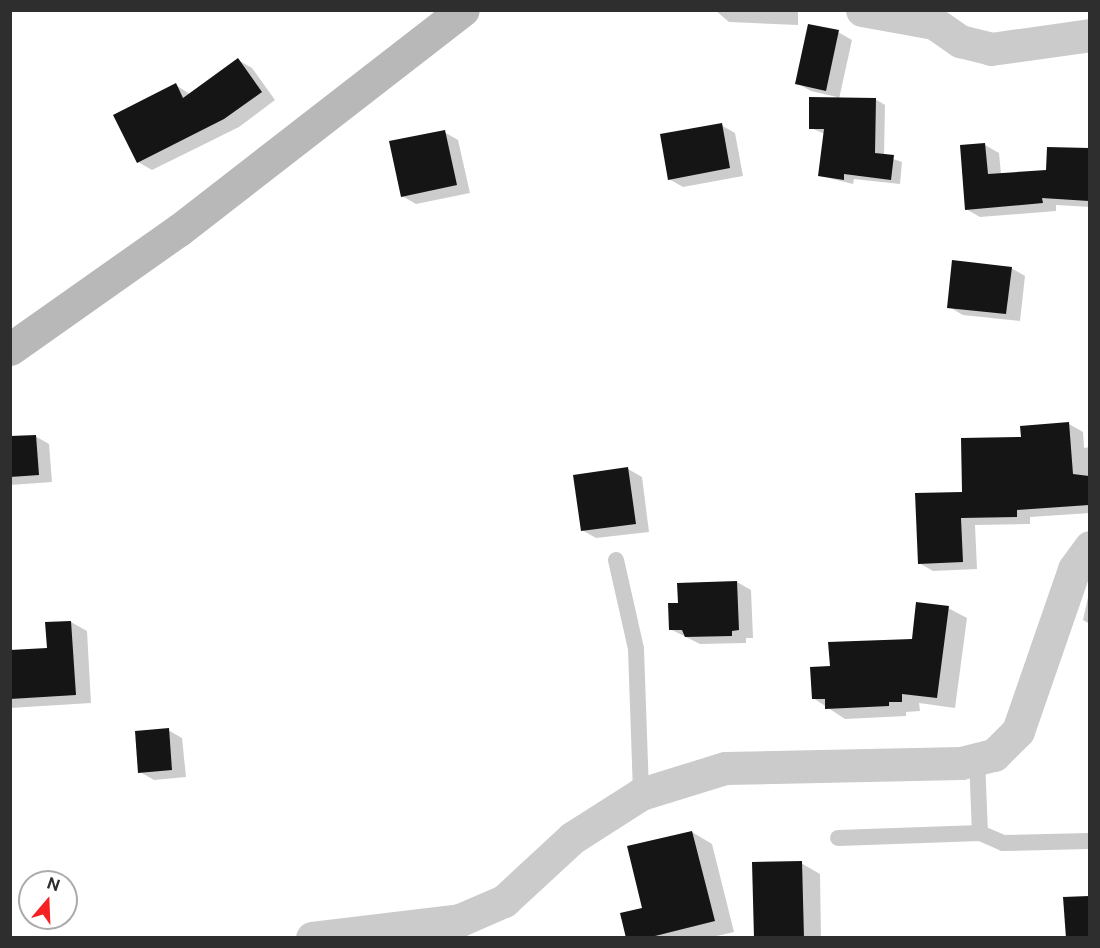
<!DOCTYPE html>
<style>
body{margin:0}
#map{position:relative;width:1100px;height:948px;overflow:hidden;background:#fff;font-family:"Public Sans",sans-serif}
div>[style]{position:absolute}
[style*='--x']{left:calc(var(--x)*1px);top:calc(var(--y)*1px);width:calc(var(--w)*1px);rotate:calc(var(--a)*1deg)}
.shadow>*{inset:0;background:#0003}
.building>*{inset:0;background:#151515}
.lane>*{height:16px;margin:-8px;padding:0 8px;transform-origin:8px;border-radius:8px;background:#cbcbcb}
.street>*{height:33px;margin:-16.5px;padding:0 16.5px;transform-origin:16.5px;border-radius:16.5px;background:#cbcbcb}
.secondary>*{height:33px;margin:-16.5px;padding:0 16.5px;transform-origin:16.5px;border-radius:16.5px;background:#b8b8b8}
span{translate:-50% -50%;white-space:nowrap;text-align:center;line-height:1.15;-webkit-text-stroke:6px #fff;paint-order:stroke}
.frame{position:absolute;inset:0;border:12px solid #2e2e2e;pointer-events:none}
.north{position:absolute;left:18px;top:870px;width:60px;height:60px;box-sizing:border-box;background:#fff;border:2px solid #ababab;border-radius:50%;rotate:19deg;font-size:16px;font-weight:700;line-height:24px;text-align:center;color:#2e2e2e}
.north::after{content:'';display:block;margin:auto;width:21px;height:27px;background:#f52022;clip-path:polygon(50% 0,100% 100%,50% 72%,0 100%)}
</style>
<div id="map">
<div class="shadow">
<div style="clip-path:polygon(715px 10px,798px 10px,798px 25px,729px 22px)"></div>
<div style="clip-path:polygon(838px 32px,852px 40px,839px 99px,875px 99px,885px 105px,884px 156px,902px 162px,900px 184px,854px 179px,853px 184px,820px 176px,825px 134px,811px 128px,837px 97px,811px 91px,797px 83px)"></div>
<div style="clip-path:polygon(238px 60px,252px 68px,275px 100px,239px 127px,152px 170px,138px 162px,176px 85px,191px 95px)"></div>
<div style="clip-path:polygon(721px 125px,735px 133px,743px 176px,683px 187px,669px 179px)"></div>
<div style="clip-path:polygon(444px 132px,458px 140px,470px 193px,416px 204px,402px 196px)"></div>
<div style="clip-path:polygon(985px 145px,999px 153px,1001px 174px,1047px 171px,1048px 148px,1090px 150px,1090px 207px,1056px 205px,1056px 211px,980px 217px,966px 209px)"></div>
<div style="clip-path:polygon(1011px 268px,1025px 276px,1020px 321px,963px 315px,949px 307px)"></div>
<div style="clip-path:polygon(1069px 424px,1083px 432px,1084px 448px,1090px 447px,1090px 513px,1030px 517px,1030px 524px,975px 525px,977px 569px,933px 571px,919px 563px,964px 493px,1023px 438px)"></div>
<div style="clip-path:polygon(35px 436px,49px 444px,52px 482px,10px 485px,10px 438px)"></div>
<div style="clip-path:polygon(628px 469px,642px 477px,649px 532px,596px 538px,582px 530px)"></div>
<div style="clip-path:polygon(737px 582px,751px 590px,753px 638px,746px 638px,746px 643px,700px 644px,670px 629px,679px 604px)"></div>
<div style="clip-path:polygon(1090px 588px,1090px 624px,1083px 620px)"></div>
<div style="clip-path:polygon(948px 608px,967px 618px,955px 708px,919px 703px,920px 711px,906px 712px,906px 716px,845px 719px,813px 698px,913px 640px)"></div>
<div style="clip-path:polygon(71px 622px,87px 631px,91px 703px,10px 708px,10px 652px,48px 650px)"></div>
<div style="clip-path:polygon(168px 730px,182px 738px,186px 777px,154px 780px,140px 772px)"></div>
<div style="clip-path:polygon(692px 832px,712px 844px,734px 932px,708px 938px,627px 938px)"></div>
<div style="clip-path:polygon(801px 863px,820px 874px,821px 938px,756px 938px)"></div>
<div style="clip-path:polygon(1090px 897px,1090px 938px,1067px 938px,1065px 899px)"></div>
</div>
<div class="building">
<div style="clip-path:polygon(808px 24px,839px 30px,826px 91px,795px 84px)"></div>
<div style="clip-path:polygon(238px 58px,262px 92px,224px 119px,137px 163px,113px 115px,176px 83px,183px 98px)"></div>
<div style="clip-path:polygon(809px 97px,876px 98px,875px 153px,894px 155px,891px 180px,844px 174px,844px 180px,818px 176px,824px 129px,809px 129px)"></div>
<div style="clip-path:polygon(722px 123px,730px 168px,668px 180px,660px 134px)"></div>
<div style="clip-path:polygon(445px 130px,457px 185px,401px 197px,389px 141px)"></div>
<div style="clip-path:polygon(985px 143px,988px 174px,1046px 170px,1047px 147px,1089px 148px,1089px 201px,1042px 198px,1043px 203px,965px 210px,960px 145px)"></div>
<div style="clip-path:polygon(952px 260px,1012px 267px,1006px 314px,947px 308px)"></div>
<div style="clip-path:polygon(1069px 422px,1073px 474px,1089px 476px,1089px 505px,1017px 510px,1017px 517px,961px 518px,963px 562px,918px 564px,915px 493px,962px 492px,961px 438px,1021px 437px,1020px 426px)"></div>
<div style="clip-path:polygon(36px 435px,39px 475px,10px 477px,10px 436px)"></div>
<div style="clip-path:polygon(628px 467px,636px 524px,581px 531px,573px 475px)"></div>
<div style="clip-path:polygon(737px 581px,739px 630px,732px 631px,732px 636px,685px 637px,682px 630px,669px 630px,668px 603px,678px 603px,677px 583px)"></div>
<div style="clip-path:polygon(916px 602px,949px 606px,937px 698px,902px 694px,902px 702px,889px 702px,889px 706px,825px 709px,825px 699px,812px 699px,810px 667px,830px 666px,828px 642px,912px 639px)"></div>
<div style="clip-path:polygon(71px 621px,76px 695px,10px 699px,10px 650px,47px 648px,45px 622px)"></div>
<div style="clip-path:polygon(169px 728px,172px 770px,138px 773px,135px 731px)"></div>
<div style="clip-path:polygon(692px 831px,715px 921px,647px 938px,626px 938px,620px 913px,642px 908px,627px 846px)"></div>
<div style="clip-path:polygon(802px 861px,804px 938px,754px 938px,752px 862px)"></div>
<div style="clip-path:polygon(1089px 896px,1089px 938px,1066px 938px,1063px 897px)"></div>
</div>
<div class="lane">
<div style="--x:616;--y:560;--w:91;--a:77.3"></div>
<div style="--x:636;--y:649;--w:145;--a:88"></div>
<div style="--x:977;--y:759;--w:74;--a:87.7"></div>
<div style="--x:980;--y:833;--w:25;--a:23"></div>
<div style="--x:1003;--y:843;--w:87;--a:-1.3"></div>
<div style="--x:838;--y:838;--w:142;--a:-2"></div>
</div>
<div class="street">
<div style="--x:862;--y:10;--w:73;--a:10.2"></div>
<div style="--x:934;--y:23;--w:32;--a:35"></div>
<div style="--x:960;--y:41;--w:32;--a:14"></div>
<div style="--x:991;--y:49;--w:100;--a:-8"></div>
<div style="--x:312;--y:938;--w:149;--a:-6.9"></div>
<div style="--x:460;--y:920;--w:48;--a:-23.4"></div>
<div style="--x:504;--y:901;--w:93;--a:-42.8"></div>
<div style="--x:572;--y:838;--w:82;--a:-32.5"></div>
<div style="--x:641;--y:794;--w:88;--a:-17.2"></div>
<div style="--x:725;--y:768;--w:236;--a:-1.2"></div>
<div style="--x:961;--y:763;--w:34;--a:-14"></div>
<div style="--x:994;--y:755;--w:34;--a:-45"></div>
<div style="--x:1018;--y:731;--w:171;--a:-70.9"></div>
<div style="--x:1074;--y:569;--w:27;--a:-54"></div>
</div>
<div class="secondary">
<div style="--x:10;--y:349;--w:207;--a:-35.2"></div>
<div style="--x:179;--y:230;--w:359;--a:-37.8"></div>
</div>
<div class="frame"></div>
<div class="north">N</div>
</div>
